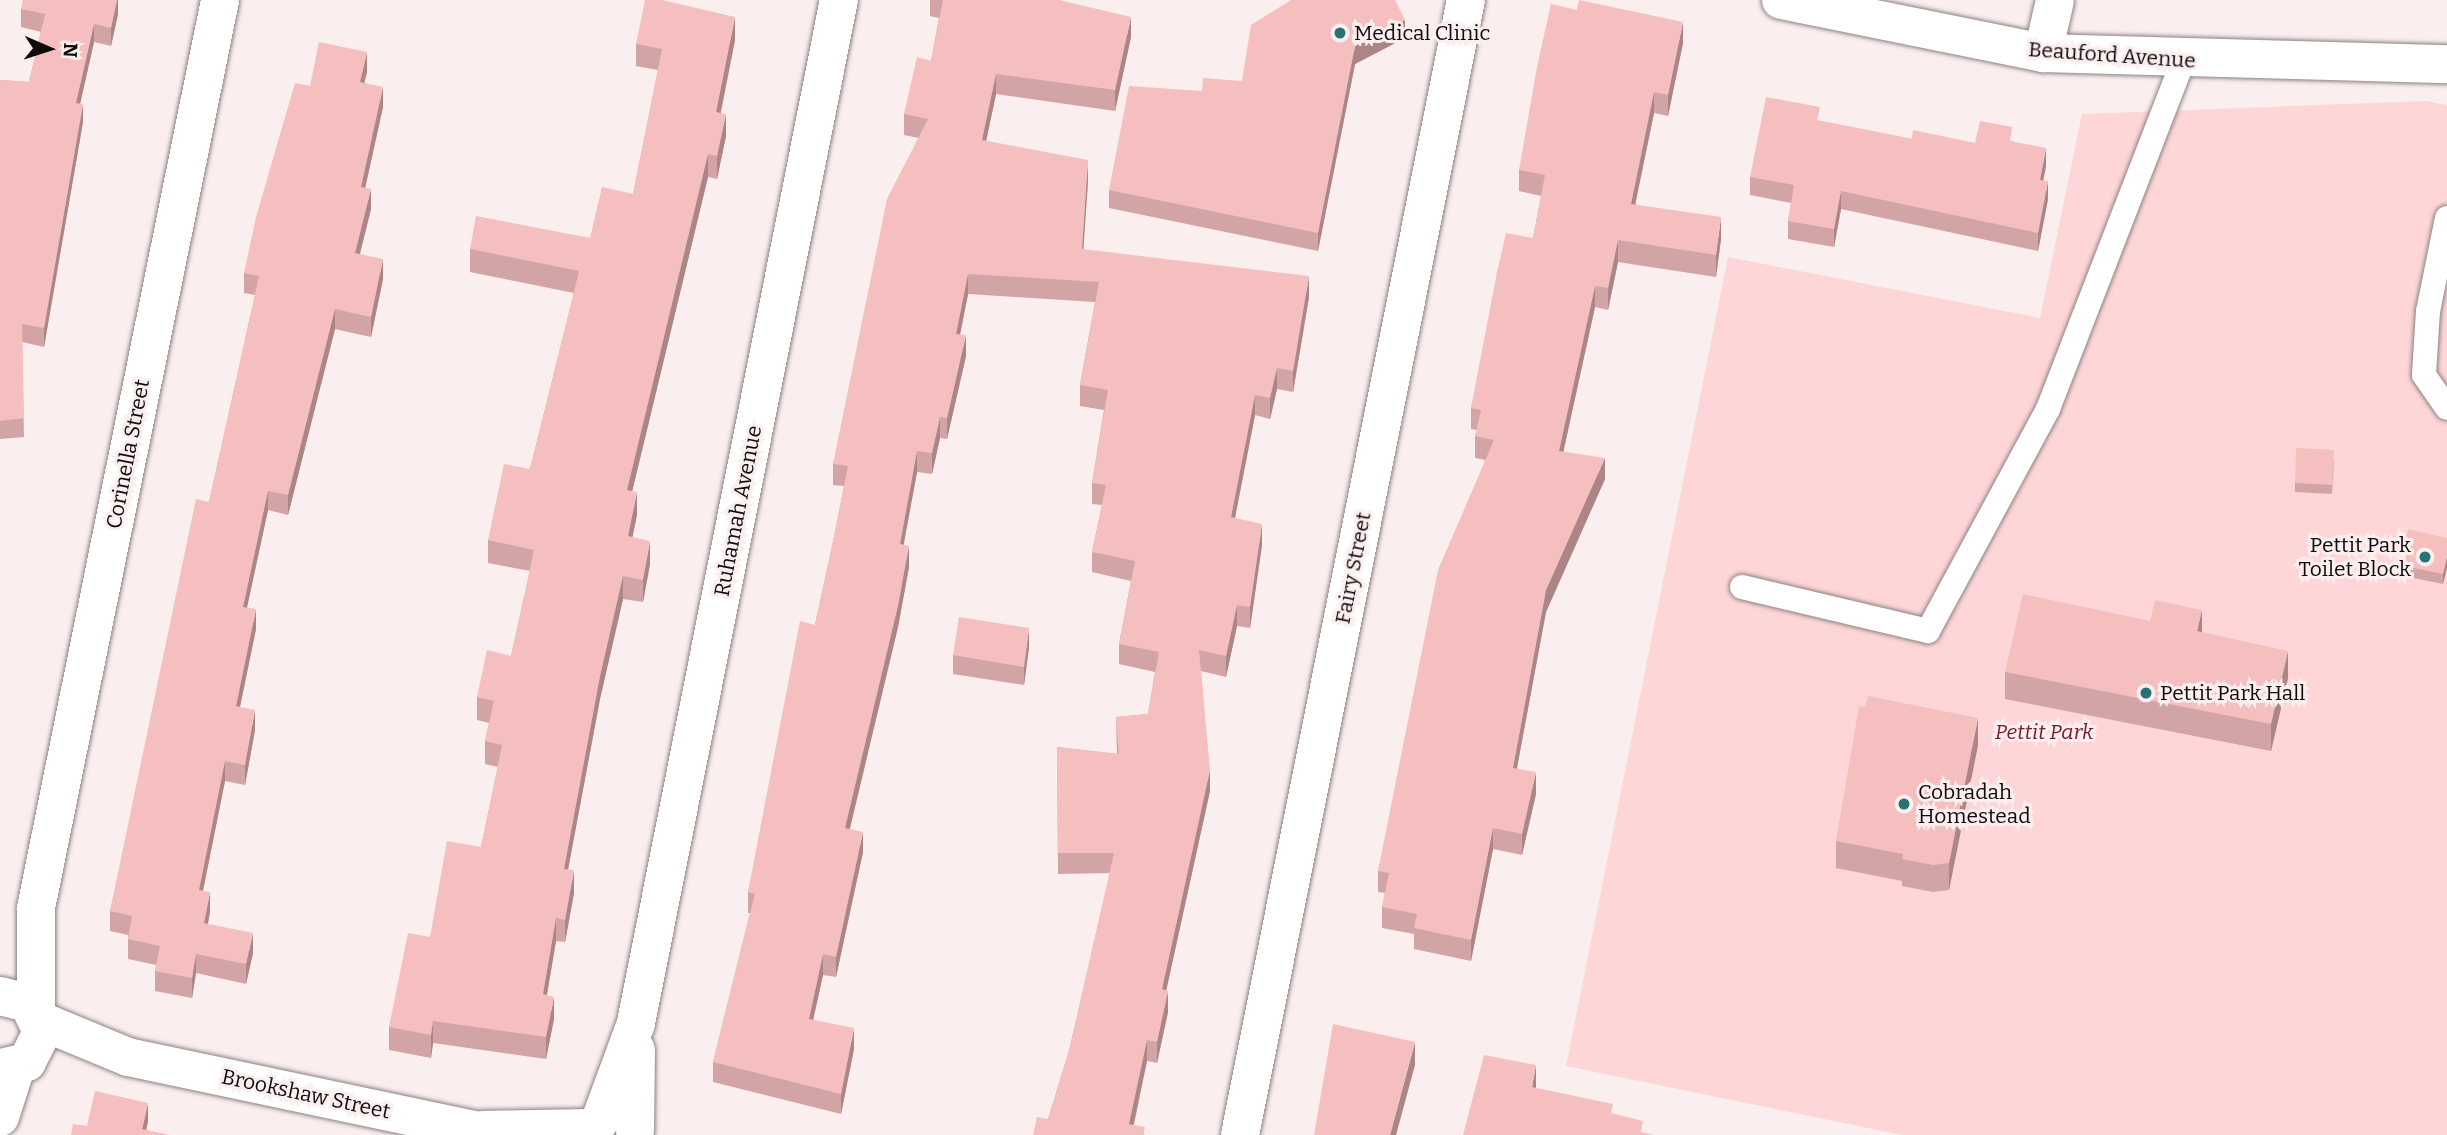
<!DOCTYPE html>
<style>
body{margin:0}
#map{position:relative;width:2447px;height:1135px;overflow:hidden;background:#fbeeee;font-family:Bitter,serif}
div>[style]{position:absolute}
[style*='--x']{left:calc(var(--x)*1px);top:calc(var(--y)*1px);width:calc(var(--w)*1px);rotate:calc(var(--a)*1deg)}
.green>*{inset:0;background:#fed6d7}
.roads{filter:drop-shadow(0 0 2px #8d8282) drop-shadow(0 0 2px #8d8282)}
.service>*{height:24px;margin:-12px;padding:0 12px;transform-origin:12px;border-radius:12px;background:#fff}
.minor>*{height:38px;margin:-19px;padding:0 19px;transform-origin:19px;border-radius:19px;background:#fff}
.wall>*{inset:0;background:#d3a4a5}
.shaded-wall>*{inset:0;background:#ac8686}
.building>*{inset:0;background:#f5bfc0}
.dots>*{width:19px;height:19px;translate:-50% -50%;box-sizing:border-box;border:4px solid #fbeeee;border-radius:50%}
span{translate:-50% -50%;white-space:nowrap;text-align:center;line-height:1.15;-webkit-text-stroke:6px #fbeeee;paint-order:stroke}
.poi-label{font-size:21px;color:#0f0b0c}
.left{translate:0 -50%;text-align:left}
.right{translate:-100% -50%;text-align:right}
.street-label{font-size:21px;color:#0f0b0c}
.park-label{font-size:21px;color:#7c182b;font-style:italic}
.north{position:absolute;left:14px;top:14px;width:70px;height:70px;-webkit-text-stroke:5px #fbeeee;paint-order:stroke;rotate:93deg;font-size:19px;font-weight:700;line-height:28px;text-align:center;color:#0f0b0c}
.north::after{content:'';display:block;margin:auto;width:24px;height:32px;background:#0f0b0c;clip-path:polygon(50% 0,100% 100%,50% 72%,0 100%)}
</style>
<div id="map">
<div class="green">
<div style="clip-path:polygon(2426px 101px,2447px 105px,2447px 1135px,1902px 1135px,1566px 1066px,1728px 257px,2040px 318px,2082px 114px)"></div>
</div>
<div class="roads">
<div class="service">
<div style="--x:2447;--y:218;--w:95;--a:101.5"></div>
<div style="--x:2428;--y:311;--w:64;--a:93.6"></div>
<div style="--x:2424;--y:375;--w:40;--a:55.1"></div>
<div style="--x:1742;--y:587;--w:191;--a:13.3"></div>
<div style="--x:1928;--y:631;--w:252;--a:-61.6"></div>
<div style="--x:2048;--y:409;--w:373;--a:-68.8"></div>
</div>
<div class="minor">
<div style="--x:1781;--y:0;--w:267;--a:11.4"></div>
<div style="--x:2043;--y:53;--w:404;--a:1.6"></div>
<div style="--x:2043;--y:53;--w:54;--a:-77.2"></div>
<div style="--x:0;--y:996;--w:29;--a:14"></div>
<div style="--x:28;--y:1003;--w:32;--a:64"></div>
<div style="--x:42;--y:1032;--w:34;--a:117"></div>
<div style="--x:27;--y:1062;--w:28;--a:167"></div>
<div style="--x:36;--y:1011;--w:103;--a:-90"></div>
<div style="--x:36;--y:908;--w:926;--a:-78.54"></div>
<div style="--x:41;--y:1021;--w:94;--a:22.5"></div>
<div style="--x:128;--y:1057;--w:377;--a:11.9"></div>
<div style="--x:0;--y:1117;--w:52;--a:-72.3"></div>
<div style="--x:600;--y:1121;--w:104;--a:-69.8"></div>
<div style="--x:636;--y:1023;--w:1043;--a:-78.78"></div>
<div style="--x:484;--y:1130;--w:102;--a:-1.1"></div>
<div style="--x:635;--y:1131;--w:81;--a:-89.3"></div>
<div style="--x:1240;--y:1135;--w:1157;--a:-78.74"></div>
</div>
</div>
<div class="wall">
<div style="clip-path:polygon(118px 0,118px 14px,111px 46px,94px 42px,80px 104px,83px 122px,44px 347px,22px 342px,24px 437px,0 439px,0 80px,29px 82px,41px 32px,21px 27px,21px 9px)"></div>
<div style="clip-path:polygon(930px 0,1059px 0,1131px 37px,1115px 111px,996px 94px,986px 141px,1088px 181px,1083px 250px,1309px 297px,1293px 392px,1277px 389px,1270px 419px,1255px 415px,1235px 518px,1262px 545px,1250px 628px,1237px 626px,1226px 677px,1201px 671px,1210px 791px,1166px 990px,1168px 1012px,1157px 1063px,1147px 1061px,1134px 1125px,1145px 1135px,1048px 1119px,1069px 1051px,1110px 873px,1058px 874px,1057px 747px,1117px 754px,1116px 717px,1148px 714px,1155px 672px,1119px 664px,1119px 644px,1131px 581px,1092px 572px,1092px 552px,1102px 505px,1092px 504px,1092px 483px,1104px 410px,1080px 406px,1080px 385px,1095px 302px,968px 294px,960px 334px,966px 356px,947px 439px,940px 438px,932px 474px,917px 472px,903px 545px,909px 567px,898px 627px,850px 829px,863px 852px,836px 977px,823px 975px,813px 1019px,854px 1049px,841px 1114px,713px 1082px,713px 1062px,750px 913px,748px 913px,748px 892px,815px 625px,835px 532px,844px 486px,833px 485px,833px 464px,919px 138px,904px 135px,904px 114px,931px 61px,939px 18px,930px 16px)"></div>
<div style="clip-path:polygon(1405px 38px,1355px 64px,1318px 251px,1109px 208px,1109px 190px,1202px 91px)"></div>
<div style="clip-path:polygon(735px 40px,721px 113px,726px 136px,717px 179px,708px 177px,632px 491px,637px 515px,632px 537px,650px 564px,643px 602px,623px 599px,600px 699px,568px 869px,574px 893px,565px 942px,556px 941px,547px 995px,554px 1019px,546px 1059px,433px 1043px,431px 1058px,389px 1050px,389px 1027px,430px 937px,481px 847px,498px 767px,485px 764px,485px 741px,489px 723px,477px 720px,477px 697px,511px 656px,530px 571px,488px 563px,488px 540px,530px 469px,574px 293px,470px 272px,470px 249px,590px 238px,633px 194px,658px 70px,636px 66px,636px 44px)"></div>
<div style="clip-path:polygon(1683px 43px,1668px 116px,1654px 113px,1635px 204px,1721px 239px,1716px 277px,1618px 262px,1608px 310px,1595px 307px,1563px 452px,1605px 479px,1546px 612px,1517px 768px,1536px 794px,1522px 855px,1493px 849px,1471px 961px,1414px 949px,1414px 934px,1382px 928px,1382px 907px,1385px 893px,1378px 892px,1378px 871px,1485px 460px,1475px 458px,1475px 436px,1477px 430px,1471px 429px,1471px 408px,1533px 238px,1541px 196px,1519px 191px,1519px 170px)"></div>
<div style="clip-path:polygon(367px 72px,364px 83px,383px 107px,365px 188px,371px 209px,360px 254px,383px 279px,371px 337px,335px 329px,288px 515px,268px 510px,247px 607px,256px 629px,240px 707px,255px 730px,245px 785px,225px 781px,203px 891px,210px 912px,208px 924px,253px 953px,246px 984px,196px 973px,192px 998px,155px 991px,155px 971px,156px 965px,128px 959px,128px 935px,110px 931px,110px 911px,209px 502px,255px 295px,244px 293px,244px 273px,310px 86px)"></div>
<div style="clip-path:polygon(1820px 121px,1912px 139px,1975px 143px,2012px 141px,2046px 166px,2043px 180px,2048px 199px,2038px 251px,1841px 209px,1834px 247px,1788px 239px,1788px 221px,1791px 203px,1750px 195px,1750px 177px)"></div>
<div style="clip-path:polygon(2334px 460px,2332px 494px,2295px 492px,2295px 483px)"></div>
<div style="clip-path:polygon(2447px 538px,2447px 567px,2443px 584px,2399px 575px,2399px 565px)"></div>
<div style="clip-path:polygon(2202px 632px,2288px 678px,2271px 751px,2005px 699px,2005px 672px)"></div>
<div style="clip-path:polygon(1029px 647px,1024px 685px,953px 674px,953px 655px)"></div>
<div style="clip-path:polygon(1978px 745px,1949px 890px,1933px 892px,1902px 886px,1902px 881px,1836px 868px,1836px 841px)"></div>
</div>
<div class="shaded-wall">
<div style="clip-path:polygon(117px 0,118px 0,118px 14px,111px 46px,111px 28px)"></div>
<div style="clip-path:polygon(735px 17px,735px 40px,716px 134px,716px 112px)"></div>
<div style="clip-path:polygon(1131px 17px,1131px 37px,1115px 111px,1115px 90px)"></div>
<div style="clip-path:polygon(1405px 20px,1405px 38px,1355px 64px,1318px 251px,1318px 233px,1355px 46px)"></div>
<div style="clip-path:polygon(1683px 22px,1683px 43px,1668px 116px,1668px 95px)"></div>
<div style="clip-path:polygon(94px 24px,94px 42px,76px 122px,76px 103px)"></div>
<div style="clip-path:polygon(367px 52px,367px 72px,360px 102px,360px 82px)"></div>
<div style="clip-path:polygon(996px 74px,996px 94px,982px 161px,982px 140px)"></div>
<div style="clip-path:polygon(383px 87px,383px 107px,361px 207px,361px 187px)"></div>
<div style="clip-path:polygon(1654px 92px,1654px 113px,1631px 225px,1631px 204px)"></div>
<div style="clip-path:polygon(83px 104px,83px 122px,44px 347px,44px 328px)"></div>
<div style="clip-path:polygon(726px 114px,726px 136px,717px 179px,717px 156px)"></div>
<div style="clip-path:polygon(2046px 148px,2046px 166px,2040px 198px,2040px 180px)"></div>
<div style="clip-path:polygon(708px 154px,708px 177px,627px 513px,627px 490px)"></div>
<div style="clip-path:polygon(1088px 160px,1088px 181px,1082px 270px,1082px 249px)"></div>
<div style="clip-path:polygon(2048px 181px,2048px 199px,2038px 251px,2038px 233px)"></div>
<div style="clip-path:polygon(371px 189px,371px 209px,355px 273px,355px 253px)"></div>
<div style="clip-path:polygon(1841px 191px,1841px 209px,1834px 247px,1834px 229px)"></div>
<div style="clip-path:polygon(1721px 217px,1721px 239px,1716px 277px,1716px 255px)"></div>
<div style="clip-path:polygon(1618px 240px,1618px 262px,1608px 310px,1608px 288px)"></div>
<div style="clip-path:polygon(383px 259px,383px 279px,371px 337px,371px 317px)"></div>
<div style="clip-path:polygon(968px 274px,968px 294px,956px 355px,956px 334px)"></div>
<div style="clip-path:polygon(1309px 276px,1309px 297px,1293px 392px,1293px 371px)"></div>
<div style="clip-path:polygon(1595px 286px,1595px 307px,1559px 472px,1559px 451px)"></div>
<div style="clip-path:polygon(335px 309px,335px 329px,288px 515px,288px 495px)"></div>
<div style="clip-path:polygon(966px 335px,966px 356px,947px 439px,947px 418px)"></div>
<div style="clip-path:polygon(1277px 368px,1277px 389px,1270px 419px,1270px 398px)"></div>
<div style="clip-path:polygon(1255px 395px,1255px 415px,1231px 538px,1231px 517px)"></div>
<div style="clip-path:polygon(940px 417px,940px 438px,932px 474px,932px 453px)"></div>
<div style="clip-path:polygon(917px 451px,917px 472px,900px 565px,900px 544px)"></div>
<div style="clip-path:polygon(1605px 458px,1605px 479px,1546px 612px,1513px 789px,1513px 768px,1546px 590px)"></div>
<div style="clip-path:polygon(268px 491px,268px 510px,243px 626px,243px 607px)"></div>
<div style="clip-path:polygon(637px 492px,637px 515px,628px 559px,628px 536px)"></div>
<div style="clip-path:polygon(1262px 524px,1262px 545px,1250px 628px,1250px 607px)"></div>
<div style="clip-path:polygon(650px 541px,650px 564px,643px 602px,643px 580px)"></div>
<div style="clip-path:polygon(909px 546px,909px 567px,898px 627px,845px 848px,845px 828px)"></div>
<div style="clip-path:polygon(2447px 557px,2447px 567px,2443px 584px,2443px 574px)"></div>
<div style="clip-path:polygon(623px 576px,623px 599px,600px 699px,564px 891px,564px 869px,600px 676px)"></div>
<div style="clip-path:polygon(1237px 605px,1237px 626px,1226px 677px,1226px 656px)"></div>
<div style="clip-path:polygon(256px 609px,256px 629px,236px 726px,236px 706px)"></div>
<div style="clip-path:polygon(2202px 610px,2202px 637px,2197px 631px)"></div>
<div style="clip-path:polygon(1029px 628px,1029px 647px,1024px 685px,1024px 667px)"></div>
<div style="clip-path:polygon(2288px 651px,2288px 678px,2271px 751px,2271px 724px)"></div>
<div style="clip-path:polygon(255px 710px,255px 730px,245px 785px,245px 765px)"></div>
<div style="clip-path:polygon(1978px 718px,1978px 745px,1949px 890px,1949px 863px)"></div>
<div style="clip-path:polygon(225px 761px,225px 781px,199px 910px,199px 890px)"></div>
<div style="clip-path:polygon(1210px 770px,1210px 791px,1162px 1010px,1162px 989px)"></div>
<div style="clip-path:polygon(1536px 772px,1536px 794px,1522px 855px,1522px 834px)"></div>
<div style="clip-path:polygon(1493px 828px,1493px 849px,1471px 961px,1471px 940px)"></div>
<div style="clip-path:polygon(863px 832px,863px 852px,836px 977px,836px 957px)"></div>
<div style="clip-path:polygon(574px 870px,574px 893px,565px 942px,565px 920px)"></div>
<div style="clip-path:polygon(210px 892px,210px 912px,204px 943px,204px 923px)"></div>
<div style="clip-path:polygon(556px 918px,556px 941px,543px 1017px,543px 994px)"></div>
<div style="clip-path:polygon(253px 933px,253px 953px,246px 984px,246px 964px)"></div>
<div style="clip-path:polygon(196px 954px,196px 973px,192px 998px,192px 978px)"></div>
<div style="clip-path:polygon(823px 954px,823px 975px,809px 1039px,809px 1019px)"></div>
<div style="clip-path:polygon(1168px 991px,1168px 1012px,1157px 1063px,1157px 1042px)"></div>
<div style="clip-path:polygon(554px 997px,554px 1019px,546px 1059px,546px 1037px)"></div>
<div style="clip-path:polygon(433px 1021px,433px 1043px,431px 1058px,431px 1035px)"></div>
<div style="clip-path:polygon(854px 1028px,854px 1049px,841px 1114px,841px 1094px)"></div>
<div style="clip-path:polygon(1147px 1040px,1147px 1061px,1131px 1135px,1129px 1124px)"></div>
<div style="clip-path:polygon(1415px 1042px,1415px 1065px,1396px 1135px,1390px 1135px)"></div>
<div style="clip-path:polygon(1536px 1065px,1536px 1087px,1532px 1110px,1532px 1087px)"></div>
<div style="clip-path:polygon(148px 1103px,148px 1122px,145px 1135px,142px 1129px)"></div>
</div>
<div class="building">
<div style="clip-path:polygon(23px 0,117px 0,111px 28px,94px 24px,76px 103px,83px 104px,44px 328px,22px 324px,24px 418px,0 421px,0 80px,29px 82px,45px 14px,21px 9px)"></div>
<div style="clip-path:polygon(645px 0,662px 0,735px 17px,716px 112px,726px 114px,717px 156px,708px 154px,627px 490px,637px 492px,628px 536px,650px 541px,643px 580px,623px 576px,600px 676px,564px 869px,574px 870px,565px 920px,556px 918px,543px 994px,554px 997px,546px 1037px,433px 1021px,431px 1035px,389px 1027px,408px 933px,430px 937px,447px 841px,481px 847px,502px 745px,485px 741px,494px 701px,477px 697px,487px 650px,511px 656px,534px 550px,488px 540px,504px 464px,530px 469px,579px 271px,470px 249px,476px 216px,590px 238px,602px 187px,633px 194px,662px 49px,636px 44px)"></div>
<div style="clip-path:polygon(943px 0,1059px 0,1131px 17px,1115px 90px,996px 74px,982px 140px,1088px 160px,1082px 249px,1309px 276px,1293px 371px,1277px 368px,1270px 398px,1255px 395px,1231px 517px,1262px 524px,1250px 607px,1237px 605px,1226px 656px,1199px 650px,1210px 770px,1162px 989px,1168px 991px,1157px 1042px,1147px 1040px,1129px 1124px,1145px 1127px,1143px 1135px,1033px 1135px,1037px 1117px,1048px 1119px,1069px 1051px,1114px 853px,1058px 853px,1057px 747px,1119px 754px,1116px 717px,1148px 714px,1159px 652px,1119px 644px,1135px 561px,1092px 552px,1106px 485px,1092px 483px,1108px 390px,1080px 385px,1099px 282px,968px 274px,956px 334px,966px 335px,947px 418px,940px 417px,932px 453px,917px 451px,900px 544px,909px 546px,898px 606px,845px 828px,863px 832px,836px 957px,823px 954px,809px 1019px,854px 1028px,841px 1094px,713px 1062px,755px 894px,748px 892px,800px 621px,815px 625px,835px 532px,848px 466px,833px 464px,887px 199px,928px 119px,904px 114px,917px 57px,931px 61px)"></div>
<div style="clip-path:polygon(1291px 0,1395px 0,1405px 20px,1355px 46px,1318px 233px,1109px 190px,1129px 86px,1202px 91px,1203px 78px,1242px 81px,1251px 25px)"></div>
<div style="clip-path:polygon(1579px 0,1683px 22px,1668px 95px,1654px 92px,1631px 204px,1721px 217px,1716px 255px,1618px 240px,1608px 288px,1595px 286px,1559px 451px,1605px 458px,1546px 590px,1513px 768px,1536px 772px,1522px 834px,1493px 828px,1471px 940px,1414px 928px,1417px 914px,1382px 907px,1389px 873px,1378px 871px,1438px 570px,1494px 440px,1475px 436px,1481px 410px,1471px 408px,1497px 272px,1506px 233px,1533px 238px,1545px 175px,1519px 170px,1537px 67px,1551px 4px,1577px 10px)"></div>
<div style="clip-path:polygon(319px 42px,367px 52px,360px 82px,383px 87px,361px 187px,371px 189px,355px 253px,383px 259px,371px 317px,335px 309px,288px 495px,268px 491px,243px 607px,256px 609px,236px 706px,255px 710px,245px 765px,225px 761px,199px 890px,210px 892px,204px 923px,253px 933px,246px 964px,196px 954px,192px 978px,155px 971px,160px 946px,128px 939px,132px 916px,110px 911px,196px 499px,209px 502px,259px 276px,244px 273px,256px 217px,295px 83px,310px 86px)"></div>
<div style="clip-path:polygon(1766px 97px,1820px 107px,1817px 120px,1912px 139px,1913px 130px,1975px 143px,1980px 121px,2012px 127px,2010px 141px,2046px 148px,2040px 180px,2048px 181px,2038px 233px,1841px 191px,1834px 229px,1788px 221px,1794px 185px,1750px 177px)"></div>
<div style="clip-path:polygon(2296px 448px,2334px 450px,2332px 485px,2295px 483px)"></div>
<div style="clip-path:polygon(2408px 529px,2447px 538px,2447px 557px,2443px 574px,2399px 565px)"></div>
<div style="clip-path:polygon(2023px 594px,2150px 621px,2155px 600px,2202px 610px,2197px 631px,2288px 651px,2271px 724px,2005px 672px)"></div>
<div style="clip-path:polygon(959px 617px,1029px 628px,1024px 667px,953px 655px)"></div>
<div style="clip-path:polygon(1868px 696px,1978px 718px,1949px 863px,1933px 865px,1902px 859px,1903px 854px,1836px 841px,1859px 706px,1865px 707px)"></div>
<div style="clip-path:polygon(1333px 1024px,1415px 1042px,1390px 1135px,1314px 1135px)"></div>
<div style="clip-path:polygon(1484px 1055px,1536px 1065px,1532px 1087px,1613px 1104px,1611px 1113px,1643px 1121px,1641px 1132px,1654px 1135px,1463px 1135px)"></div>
<div style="clip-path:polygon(95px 1091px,148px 1103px,142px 1129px,170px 1135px,71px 1135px,73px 1124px,87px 1126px)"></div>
</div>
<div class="dots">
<div style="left:1340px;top:33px;background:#277273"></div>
<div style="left:2425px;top:557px;background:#277273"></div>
<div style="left:2146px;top:693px;background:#277273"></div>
<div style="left:1904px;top:804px;background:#277273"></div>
</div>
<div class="poi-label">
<span class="left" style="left:1354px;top:33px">Medical Clinic</span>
<span class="right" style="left:2411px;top:557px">Pettit Park<br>Toilet Block</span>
<span class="left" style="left:2160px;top:693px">Pettit Park Hall</span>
<span class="left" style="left:1918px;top:804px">Cobradah<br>Homestead</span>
</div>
<div class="street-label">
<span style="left:2112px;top:55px;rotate:4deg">Beauford Avenue</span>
<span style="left:128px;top:454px;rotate:-79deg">Corinella Street</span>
<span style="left:738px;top:511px;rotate:-79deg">Ruhamah Avenue</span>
<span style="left:1353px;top:568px;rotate:-79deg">Fairy Street</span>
<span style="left:306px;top:1094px;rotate:12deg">Brookshaw Street</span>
</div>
<div class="park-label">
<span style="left:2044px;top:732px">Pettit Park</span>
</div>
<div class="north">N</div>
</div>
